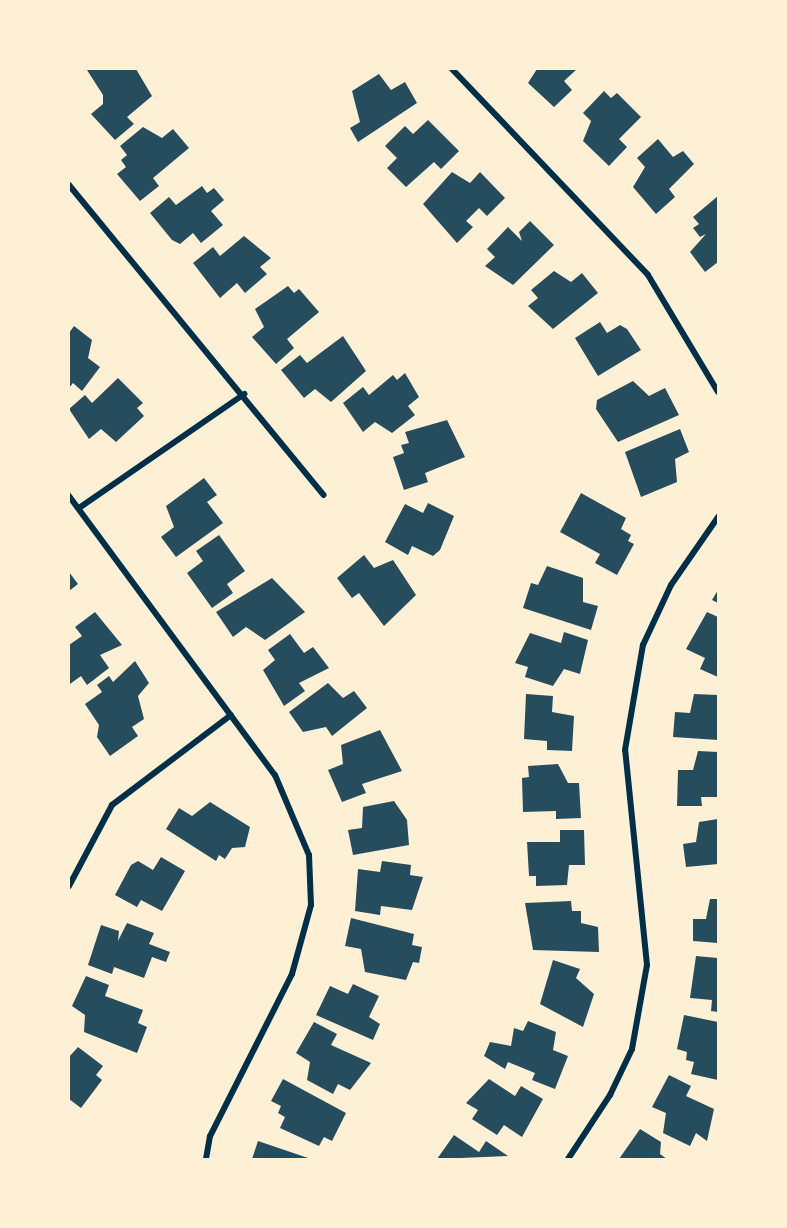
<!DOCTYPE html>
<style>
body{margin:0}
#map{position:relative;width:787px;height:1228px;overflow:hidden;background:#fdf0d5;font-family:"Archivo Narrow",sans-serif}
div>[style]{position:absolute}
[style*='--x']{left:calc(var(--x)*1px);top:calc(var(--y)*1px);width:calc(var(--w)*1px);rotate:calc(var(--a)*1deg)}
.building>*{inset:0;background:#264d5e}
.minor>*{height:6px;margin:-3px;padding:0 3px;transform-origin:3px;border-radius:3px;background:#003049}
span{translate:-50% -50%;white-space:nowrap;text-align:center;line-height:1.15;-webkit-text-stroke:4.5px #fdf0d5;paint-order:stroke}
.frame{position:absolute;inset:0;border:70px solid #fdf0d5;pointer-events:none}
</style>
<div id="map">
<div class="building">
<div style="clip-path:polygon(136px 69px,152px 96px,127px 117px,134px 124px,115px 140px,91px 114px,103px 104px,103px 95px,87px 70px)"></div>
<div style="clip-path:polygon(537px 69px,577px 69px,564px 81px,572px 90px,554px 107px,528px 83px)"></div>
<div style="clip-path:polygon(379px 74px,391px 90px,405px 82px,417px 103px,358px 142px,350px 128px,360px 122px,352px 91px)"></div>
<div style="clip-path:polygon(604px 91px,611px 98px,617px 93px,641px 117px,619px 139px,627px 147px,609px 166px,583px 141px,591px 121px,583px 113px)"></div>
<div style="clip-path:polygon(428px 120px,459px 151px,441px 169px,434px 162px,406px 187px,387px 168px,397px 158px,385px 146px,405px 126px,413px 134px)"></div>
<div style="clip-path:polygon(143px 127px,162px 138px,173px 129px,189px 148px,153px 178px,159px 186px,140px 201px,117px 174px,126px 167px,121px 160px,127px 155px,120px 146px)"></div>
<div style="clip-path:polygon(658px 139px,673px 157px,683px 151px,694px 164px,669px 189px,675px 197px,656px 214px,633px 187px,645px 167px,637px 158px)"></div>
<div style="clip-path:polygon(452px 172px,470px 183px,480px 172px,505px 198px,487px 216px,479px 208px,466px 221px,473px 227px,457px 243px,423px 204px)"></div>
<div style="clip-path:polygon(202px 186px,207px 193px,214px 188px,224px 200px,211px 211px,223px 225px,201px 243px,193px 233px,180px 244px,172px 240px,150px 213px,169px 197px,176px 205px)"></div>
<div style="clip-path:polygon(718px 196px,718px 262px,705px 272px,690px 252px,706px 234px,700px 237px,693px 228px,699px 224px,693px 217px)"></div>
<div style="clip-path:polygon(530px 221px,554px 245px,513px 285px,485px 266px,495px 257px,487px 249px,508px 227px,522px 241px,519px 232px)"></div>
<div style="clip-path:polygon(244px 236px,271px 258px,260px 267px,267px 274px,245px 293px,237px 283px,220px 298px,193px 263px,213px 247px,220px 256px)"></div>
<div style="clip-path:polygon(554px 271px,571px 282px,582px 273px,598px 293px,553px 329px,528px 306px,538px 298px,531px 290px)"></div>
<div style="clip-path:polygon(288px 286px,294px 293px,299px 289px,319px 312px,287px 339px,294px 348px,276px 364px,252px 337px,264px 327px,255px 309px)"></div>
<div style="clip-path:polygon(600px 322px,607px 333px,620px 325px,627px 329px,641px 350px,598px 376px,575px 338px)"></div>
<div style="clip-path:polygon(74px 326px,92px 340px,88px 358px,100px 367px,82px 391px,73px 383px,69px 388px,69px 333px)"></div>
<div style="clip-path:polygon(343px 336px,366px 371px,331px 402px,315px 389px,304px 398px,281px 370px,300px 355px,307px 363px)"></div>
<div style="clip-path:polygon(405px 373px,419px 397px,408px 406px,415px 415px,392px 433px,375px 422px,363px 432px,343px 403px,363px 387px,369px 395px,393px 375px,397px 380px)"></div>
<div style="clip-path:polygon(118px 378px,143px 403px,137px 408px,144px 416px,116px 442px,101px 429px,89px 439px,69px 409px,85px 395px,92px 403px)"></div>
<div style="clip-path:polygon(633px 381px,649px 396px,665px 388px,679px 415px,618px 442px,596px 409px,597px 400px)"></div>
<div style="clip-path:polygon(447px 420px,465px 457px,425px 473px,428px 482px,404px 490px,393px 457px,404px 453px,401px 445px,409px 443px,405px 432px)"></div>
<div style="clip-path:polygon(680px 429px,689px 452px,675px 459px,677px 482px,641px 497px,625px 452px)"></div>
<div style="clip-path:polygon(204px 478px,217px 495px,207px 502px,223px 523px,176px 557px,161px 537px,174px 527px,166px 506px)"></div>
<div style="clip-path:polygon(581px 493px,626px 518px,621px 529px,631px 535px,628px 541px,634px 544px,617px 575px,595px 563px,600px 554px,560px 532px)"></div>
<div style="clip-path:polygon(428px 503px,454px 516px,440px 550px,433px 556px,412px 546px,408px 555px,385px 542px,405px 504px,423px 513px)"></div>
<div style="clip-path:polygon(219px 535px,245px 571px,227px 584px,233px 593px,212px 608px,187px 573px,203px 561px,196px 551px)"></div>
<div style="clip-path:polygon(364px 555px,374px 568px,393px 560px,416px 595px,384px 626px,359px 593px,352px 598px,337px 578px)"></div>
<div style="clip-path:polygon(547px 566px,583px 578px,583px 602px,598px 606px,591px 630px,523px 608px,531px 583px,538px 585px)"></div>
<div style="clip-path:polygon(69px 572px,78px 584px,69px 591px)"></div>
<div style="clip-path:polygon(272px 578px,305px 612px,265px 640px,246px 627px,233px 637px,216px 612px)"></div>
<div style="clip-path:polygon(718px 590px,718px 603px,712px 600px)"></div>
<div style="clip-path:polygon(95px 612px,122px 645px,100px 655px,109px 668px,87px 685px,81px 676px,70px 684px,69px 645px,82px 636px,75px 627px)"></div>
<div style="clip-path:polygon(707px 612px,718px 617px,718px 677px,700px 669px,705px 658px,686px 649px)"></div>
<div style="clip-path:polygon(564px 632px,588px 640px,580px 674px,564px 669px,553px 686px,525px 677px,528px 667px,515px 663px,530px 633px,561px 643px)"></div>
<div style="clip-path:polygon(290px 634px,304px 653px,313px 647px,329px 668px,299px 683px,305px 691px,284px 706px,263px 670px,275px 660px,268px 650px)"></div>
<div style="clip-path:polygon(135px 661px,149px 683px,138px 696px,144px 719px,132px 727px,138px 736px,110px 756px,97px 737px,99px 725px,85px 704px,102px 692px,97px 685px,109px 676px,113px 682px)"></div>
<div style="clip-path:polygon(328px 683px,343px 698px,354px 691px,367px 708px,332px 736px,326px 727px,303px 732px,289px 712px)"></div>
<div style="clip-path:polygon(526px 694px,553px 696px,552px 712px,574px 716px,572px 751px,547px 750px,547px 741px,524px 739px)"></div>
<div style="clip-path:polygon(694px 694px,718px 695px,718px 740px,673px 737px,675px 712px,690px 713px)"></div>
<div style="clip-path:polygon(380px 730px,402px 771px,362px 784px,366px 793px,342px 802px,328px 770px,343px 764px,341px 745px)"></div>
<div style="clip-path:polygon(698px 751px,718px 752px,718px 797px,701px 797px,702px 806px,677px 806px,678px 770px,693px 770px)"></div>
<div style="clip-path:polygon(558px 764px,568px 783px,579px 783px,581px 818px,556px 819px,556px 811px,523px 812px,522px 778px,529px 777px,528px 766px)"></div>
<div style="clip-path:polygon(394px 801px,407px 820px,409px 845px,353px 855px,348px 830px,362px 828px,363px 807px)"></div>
<div style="clip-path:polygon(210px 802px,250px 827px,245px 847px,232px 848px,225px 859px,219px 855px,216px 861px,166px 829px,179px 808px,192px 816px)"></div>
<div style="clip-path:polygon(718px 819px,718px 864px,686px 867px,683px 844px,696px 842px,699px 822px)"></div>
<div style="clip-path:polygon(560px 830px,584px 830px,585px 865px,569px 865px,567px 885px,536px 886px,536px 876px,529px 876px,527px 842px,560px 842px)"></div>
<div style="clip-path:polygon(161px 857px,185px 871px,162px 911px,141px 900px,137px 907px,115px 895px,131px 865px,138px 861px,153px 870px)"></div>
<div style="clip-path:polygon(382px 861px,411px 865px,410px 875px,423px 877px,412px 910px,381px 906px,380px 915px,355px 911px,358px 869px,380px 872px)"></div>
<div style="clip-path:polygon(710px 899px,718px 899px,718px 943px,693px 941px,693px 919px,706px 919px)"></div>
<div style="clip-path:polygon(571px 901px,572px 911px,581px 911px,581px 923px,598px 927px,599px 952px,533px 950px,525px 903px)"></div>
<div style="clip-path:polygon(351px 918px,414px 934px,412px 945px,422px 947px,419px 963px,413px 962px,406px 980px,365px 972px,361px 949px,345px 946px)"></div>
<div style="clip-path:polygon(127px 923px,154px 933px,149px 944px,170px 952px,166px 962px,152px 957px,144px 978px,114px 967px,112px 974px,88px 965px,101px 925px,119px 931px,118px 941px)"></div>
<div style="clip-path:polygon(696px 956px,718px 958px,718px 1012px,711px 1011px,712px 1000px,690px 998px)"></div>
<div style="clip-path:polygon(553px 960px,580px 969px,576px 978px,594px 994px,583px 1027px,540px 1004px)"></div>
<div style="clip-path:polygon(86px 976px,109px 985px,105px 996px,143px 1010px,138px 1023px,147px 1027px,137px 1053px,84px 1032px,85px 1015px,72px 1006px)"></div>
<div style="clip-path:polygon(353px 984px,379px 996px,369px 1017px,380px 1024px,373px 1040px,316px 1015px,330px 986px,348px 994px)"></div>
<div style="clip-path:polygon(684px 1015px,718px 1022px,718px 1080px,691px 1074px,694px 1062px,686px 1060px,687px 1052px,677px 1049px)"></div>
<div style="clip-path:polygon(528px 1021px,556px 1032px,553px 1050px,568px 1056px,555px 1089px,532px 1080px,535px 1073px,508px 1062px,505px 1069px,484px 1056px,490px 1042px,511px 1046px,514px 1028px,523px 1031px)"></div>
<div style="clip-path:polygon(314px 1022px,337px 1034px,331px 1045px,371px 1063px,350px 1090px,338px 1084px,333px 1094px,307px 1080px,310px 1062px,296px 1053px)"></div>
<div style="clip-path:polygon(78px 1047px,103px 1066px,96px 1075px,102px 1080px,81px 1108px,69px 1099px,69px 1057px)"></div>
<div style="clip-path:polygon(669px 1075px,691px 1086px,686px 1096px,714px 1109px,707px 1141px,696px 1133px,690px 1146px,663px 1133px,666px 1113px,652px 1107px)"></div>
<div style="clip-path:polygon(283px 1079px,346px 1113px,332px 1141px,324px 1137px,319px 1146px,280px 1128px,285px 1117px,278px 1113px,281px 1106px,271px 1101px)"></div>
<div style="clip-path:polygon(489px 1079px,515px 1096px,521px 1086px,543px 1099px,522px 1137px,504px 1125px,497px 1135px,472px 1119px,478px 1110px,466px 1103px)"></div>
<div style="clip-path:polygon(640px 1129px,661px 1142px,660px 1154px,667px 1159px,619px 1159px)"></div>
<div style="clip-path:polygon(454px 1135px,479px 1152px,486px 1141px,508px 1156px,437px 1159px)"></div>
<div style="clip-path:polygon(258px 1141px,311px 1159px,252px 1159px)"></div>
</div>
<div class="minor">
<div style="--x:452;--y:69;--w:284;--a:46.4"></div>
<div style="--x:648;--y:275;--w:136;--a:59.1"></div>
<div style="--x:69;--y:185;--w:401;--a:50.6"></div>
<div style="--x:69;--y:496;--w:347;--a:53.6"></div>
<div style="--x:275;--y:775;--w:87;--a:67"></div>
<div style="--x:309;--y:855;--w:50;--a:87.7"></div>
<div style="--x:311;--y:905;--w:72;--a:105.4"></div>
<div style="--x:292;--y:974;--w:182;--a:116.8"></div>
<div style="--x:210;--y:1136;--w:23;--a:100"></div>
<div style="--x:79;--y:508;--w:201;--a:-34.6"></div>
<div style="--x:69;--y:886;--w:92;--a:-62"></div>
<div style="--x:112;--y:805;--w:149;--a:-37.1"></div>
<div style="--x:568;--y:1159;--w:77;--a:-56.7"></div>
<div style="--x:610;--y:1095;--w:51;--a:-64.4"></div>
<div style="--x:632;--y:1049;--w:85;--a:-79.9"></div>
<div style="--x:647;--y:965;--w:216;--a:-95.8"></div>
<div style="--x:625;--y:750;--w:107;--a:-80.3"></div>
<div style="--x:643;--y:645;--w:66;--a:-65"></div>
<div style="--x:671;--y:585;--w:83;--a:-55.3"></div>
</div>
<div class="frame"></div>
</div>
